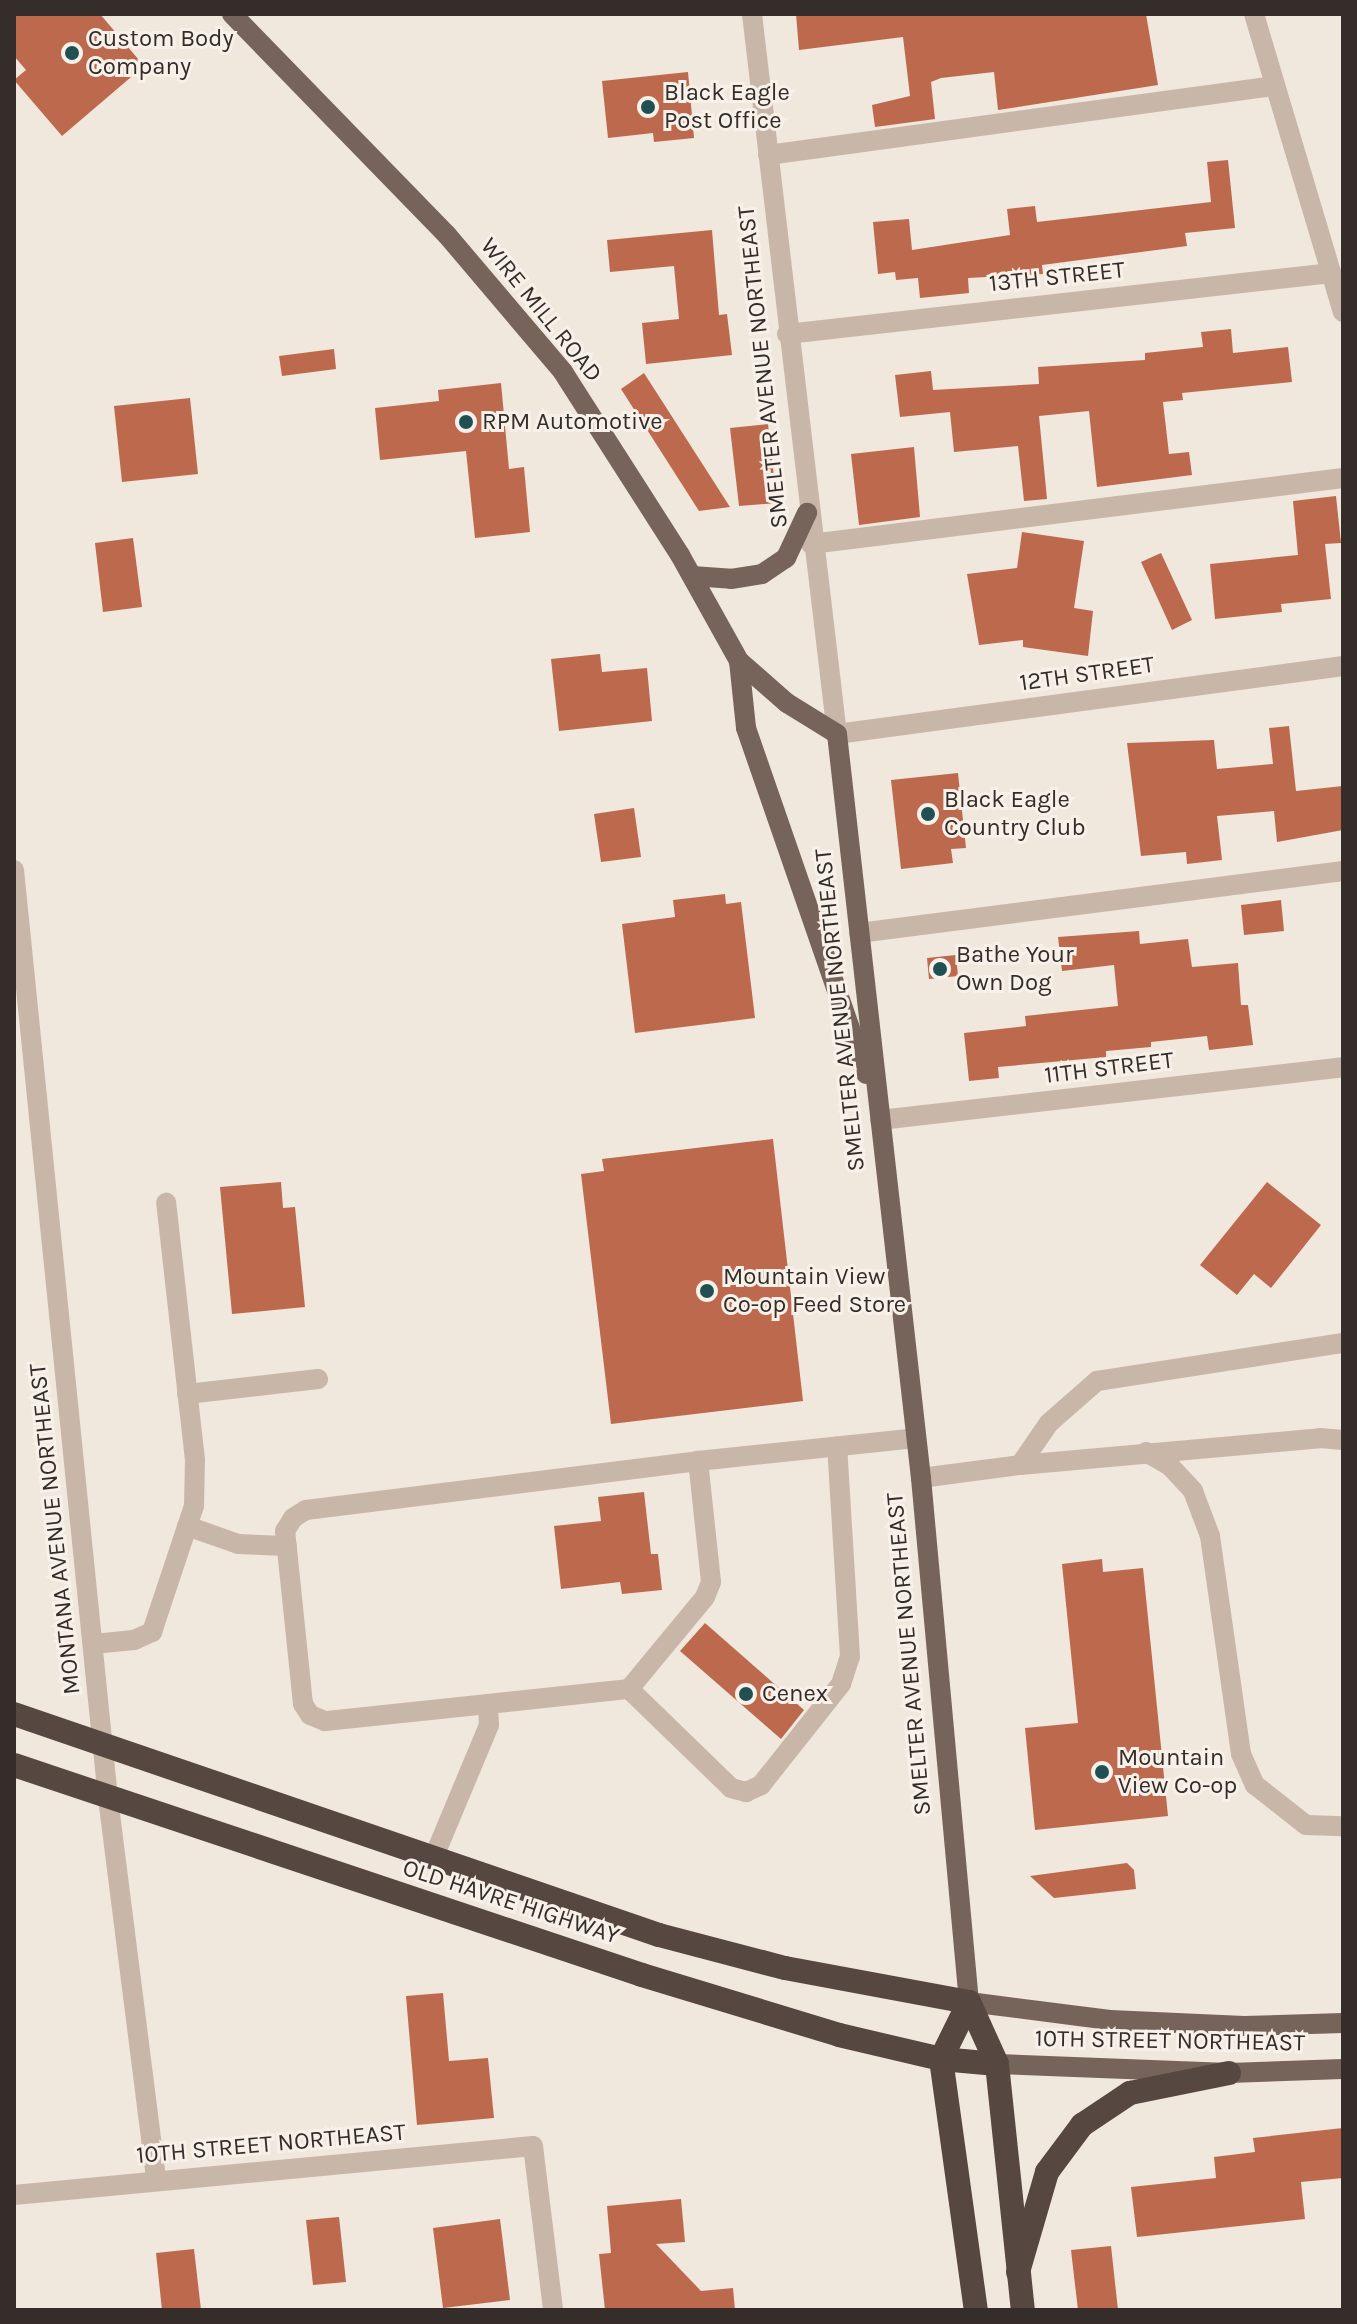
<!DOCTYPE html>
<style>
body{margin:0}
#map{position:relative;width:1357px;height:2324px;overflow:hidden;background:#f0e7dd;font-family:Karla,sans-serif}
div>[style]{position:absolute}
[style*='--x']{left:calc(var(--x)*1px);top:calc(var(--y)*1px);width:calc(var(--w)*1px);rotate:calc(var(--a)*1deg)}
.building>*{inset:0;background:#bd694d}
.minor>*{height:20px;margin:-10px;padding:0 10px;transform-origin:10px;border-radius:10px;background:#c8b7a9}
.major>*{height:20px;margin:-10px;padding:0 10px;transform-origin:10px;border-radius:10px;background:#76645b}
.highway>*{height:24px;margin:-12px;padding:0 12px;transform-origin:12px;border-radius:12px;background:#564740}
.dots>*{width:22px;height:22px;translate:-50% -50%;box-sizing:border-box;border:4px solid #f8f1e9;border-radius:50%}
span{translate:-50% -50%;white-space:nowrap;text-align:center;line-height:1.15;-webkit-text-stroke:6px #f8f1e9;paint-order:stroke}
.poi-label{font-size:24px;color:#352d29}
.left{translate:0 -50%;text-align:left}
.street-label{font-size:24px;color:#352d29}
.frame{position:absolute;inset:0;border:16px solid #352d29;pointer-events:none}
</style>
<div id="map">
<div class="building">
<div style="clip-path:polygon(14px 14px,100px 14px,144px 66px,62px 136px,14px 80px,26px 70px,14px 56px)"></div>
<div style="clip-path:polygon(796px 14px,1146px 14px,1158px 85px,998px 110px,994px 72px,941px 78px,931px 82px,935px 119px,875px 127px,872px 105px,910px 96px,903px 37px,799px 50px)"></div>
<div style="clip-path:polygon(688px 72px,694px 138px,654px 142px,653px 133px,608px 138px,602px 81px)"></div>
<div style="clip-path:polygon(1228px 160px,1235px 228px,1185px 233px,1187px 246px,1042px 265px,1043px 274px,968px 278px,969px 293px,920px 298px,918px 278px,896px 280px,895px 272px,878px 274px,873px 222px,909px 219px,912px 250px,1010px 235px,1007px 209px,1035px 206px,1037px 222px,1211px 202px,1207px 162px)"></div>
<div style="clip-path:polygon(712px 230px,719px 315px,727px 314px,732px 355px,646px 364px,642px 323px,679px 319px,674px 266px,610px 272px,607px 240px)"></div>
<div style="clip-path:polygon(1231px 329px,1233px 353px,1288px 347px,1292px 382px,1182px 393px,1183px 400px,1163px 402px,1169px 454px,1189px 452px,1192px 475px,1097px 487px,1089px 411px,1039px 416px,1047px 499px,1024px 501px,1018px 446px,954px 452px,950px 412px,900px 417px,895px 375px,931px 371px,933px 390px,1039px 384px,1038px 367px,1145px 360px,1145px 353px,1203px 347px,1201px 332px)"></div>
<div style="clip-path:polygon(334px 349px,336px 369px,282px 376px,279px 356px)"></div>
<div style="clip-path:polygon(644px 373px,730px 507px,699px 511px,621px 389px)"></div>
<div style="clip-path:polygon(501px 383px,509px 469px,524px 467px,530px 532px,475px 538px,466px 451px,380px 460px,375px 408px,439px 401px,438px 390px)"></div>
<div style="clip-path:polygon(190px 398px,198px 474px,122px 482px,114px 406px)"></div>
<div style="clip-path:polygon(768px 424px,777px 503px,739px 506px,730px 428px)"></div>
<div style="clip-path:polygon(914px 447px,920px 517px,859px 525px,851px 454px)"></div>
<div style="clip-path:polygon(1336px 496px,1341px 543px,1325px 544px,1331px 599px,1281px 604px,1282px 612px,1215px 619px,1210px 564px,1298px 555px,1293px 501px)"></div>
<div style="clip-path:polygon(1022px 532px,1084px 541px,1074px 608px,1093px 611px,1088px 656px,1023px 647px,1023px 640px,979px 645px,967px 574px,1017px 568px)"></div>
<div style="clip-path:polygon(133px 538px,142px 607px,103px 612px,95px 543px)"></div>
<div style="clip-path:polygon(1161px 553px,1192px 620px,1172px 630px,1141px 562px)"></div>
<div style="clip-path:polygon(600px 654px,602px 672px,647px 668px,652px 721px,559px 731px,551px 659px)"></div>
<div style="clip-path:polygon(1289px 726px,1296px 791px,1343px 786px,1343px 830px,1277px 842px,1274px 811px,1217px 816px,1222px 860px,1187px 864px,1186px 852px,1141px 856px,1127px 743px,1214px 740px,1217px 769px,1273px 764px,1269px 728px)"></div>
<div style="clip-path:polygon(958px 773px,966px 848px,951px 849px,953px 863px,901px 869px,891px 780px)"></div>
<div style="clip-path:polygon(634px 808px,641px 857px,601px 862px,594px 814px)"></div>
<div style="clip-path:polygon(725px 894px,726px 904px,741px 902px,755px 1018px,635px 1033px,622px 924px,675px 917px,673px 900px)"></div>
<div style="clip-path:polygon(1281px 900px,1284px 931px,1244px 935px,1241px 905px)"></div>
<div style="clip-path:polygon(1139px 931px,1140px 944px,1188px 939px,1192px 967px,1238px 963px,1241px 1005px,1248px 1005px,1253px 1045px,1209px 1050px,1207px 1036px,1151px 1042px,1151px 1047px,1106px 1051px,1106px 1057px,998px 1067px,999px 1078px,969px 1081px,964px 1033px,1026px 1026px,1025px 1016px,1118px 1006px,1114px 965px,1062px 971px,1058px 937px)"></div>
<div style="clip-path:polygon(956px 955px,958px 976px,929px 979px,927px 958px)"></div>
<div style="clip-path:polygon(773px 1139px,803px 1401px,611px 1424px,581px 1174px,604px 1171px,602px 1159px)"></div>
<div style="clip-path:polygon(281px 1182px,283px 1208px,295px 1207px,305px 1307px,232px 1314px,220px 1187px)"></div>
<div style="clip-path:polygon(1267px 1182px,1321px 1225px,1271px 1288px,1254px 1274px,1237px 1295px,1200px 1265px)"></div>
<div style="clip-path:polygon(644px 1492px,651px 1554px,658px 1554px,662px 1590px,622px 1594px,620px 1582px,561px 1589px,554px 1526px,601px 1521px,598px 1497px)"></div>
<div style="clip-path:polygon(1102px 1559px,1103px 1572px,1143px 1568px,1168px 1816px,1035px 1830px,1025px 1728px,1078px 1723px,1062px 1564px)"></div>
<div style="clip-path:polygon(705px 1623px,804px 1710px,781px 1739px,680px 1651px)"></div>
<div style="clip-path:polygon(1127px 1863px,1134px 1870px,1136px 1889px,1054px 1898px,1030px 1876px)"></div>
<div style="clip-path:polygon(443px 1993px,449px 2061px,488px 2058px,494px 2118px,417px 2125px,406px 1996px)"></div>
<div style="clip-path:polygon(1343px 2128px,1343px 2178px,1301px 2182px,1305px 2219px,1137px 2237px,1131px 2187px,1216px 2178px,1214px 2157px,1255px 2152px,1253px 2138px)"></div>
<div style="clip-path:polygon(681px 2199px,685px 2242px,656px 2244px,701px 2291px,733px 2288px,735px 2310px,605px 2310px,599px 2254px,611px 2253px,607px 2206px)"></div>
<div style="clip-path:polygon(339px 2217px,346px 2282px,313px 2285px,306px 2220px)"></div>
<div style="clip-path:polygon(500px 2219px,510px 2300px,443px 2308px,433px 2228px)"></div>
<div style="clip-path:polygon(1111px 2246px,1118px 2310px,1078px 2310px,1071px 2250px)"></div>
<div style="clip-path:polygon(194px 2249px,201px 2310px,162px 2310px,156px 2253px)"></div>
</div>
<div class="minor">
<div style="--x:752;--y:14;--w:725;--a:83.27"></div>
<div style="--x:837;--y:734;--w:511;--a:-7.65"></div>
<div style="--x:1254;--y:14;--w:311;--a:73.4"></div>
<div style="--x:768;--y:155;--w:511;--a:-7.77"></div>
<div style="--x:787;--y:334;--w:548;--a:-6.39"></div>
<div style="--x:811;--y:544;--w:536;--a:-7.07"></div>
<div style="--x:14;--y:870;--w:933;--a:84.22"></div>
<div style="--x:108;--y:1798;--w:385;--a:82.8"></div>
<div style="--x:859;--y:933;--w:488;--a:-7.3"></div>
<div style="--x:880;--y:1120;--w:466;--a:-6.5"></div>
<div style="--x:187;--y:1394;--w:132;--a:-6.5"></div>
<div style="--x:1146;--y:1452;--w:28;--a:30"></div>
<div style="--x:1170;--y:1466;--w:34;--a:47"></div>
<div style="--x:1193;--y:1491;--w:48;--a:69.3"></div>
<div style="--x:1210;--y:1536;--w:220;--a:81.9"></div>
<div style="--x:1241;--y:1754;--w:34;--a:66"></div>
<div style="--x:1255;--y:1785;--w:65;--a:38.1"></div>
<div style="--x:1306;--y:1825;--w:37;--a:2"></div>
<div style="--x:1020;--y:1465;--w:301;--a:-5.1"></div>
<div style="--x:1320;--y:1438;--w:23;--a:5"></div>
<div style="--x:921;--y:1478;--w:100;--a:-7.5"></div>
<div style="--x:1020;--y:1465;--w:51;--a:-55.4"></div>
<div style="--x:1049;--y:1423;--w:64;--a:-41.2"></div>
<div style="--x:1097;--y:1381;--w:249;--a:-8.8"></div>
<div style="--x:187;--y:1526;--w:54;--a:19.4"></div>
<div style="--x:238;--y:1544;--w:49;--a:2.3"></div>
<div style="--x:93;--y:1644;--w:41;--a:-5.6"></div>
<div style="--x:134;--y:1640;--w:20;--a:-24"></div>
<div style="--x:152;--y:1632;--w:133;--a:-71.6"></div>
<div style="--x:194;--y:1506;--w:46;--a:-88.8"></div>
<div style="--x:195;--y:1460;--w:259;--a:-96.4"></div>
<div style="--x:629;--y:1689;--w:142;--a:44.1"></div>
<div style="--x:731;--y:1788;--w:16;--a:15"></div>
<div style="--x:746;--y:1792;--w:17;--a:-25"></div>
<div style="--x:761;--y:1785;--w:129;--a:-51.6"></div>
<div style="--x:841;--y:1684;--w:28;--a:-72"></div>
<div style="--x:850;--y:1657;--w:211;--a:-93.5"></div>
<div style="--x:488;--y:1704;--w:164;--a:174"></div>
<div style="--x:325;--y:1721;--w:16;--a:-158"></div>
<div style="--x:310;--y:1715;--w:13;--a:-122"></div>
<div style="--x:303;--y:1704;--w:174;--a:-95.9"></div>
<div style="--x:285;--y:1531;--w:15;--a:-58"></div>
<div style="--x:293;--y:1518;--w:15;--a:-32"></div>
<div style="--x:306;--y:1510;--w:395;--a:-7.1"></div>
<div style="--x:433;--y:1859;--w:145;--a:-67.3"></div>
<div style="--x:489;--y:1725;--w:21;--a:-93"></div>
<div style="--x:488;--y:1704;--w:142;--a:-6.1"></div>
<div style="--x:629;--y:1689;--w:119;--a:-50.4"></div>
<div style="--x:705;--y:1597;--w:16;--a:-68"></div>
<div style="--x:711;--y:1582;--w:122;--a:-96.1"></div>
<div style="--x:698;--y:1461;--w:219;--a:-6"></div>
<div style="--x:14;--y:2195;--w:521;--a:-5.39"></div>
<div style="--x:533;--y:2146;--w:165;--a:83"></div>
</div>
<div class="major">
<div style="--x:232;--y:14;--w:308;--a:45.8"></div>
<div style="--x:447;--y:235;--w:180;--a:49.7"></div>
<div style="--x:563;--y:372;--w:217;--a:57.4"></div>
<div style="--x:680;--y:555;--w:121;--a:60.9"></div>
<div style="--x:739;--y:661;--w:64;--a:41.2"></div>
<div style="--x:787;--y:703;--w:59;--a:31.8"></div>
<div style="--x:837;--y:734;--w:749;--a:83.56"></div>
<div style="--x:921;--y:1478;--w:526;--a:84.77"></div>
<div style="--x:969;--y:2002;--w:142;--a:7.3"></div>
<div style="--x:1110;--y:2020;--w:134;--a:2.6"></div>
<div style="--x:1244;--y:2026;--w:99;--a:-1.7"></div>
<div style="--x:692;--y:576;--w:39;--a:4"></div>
<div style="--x:731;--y:579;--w:31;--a:-9"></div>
<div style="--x:762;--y:574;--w:29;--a:-34"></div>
<div style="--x:786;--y:558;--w:50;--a:-65"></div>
<div style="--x:739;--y:661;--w:67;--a:84"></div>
<div style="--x:746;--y:728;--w:366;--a:70.9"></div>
<div style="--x:997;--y:2064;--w:232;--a:2.2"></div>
<div style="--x:1229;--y:2073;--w:114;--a:-2"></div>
</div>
<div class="highway">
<div style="--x:14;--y:1714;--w:682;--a:18.91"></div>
<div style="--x:659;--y:1935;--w:130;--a:14.7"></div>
<div style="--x:785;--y:1968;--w:187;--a:10.5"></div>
<div style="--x:14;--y:1765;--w:662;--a:18.49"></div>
<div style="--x:642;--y:1975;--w:206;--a:16.9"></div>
<div style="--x:839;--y:2035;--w:105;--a:13.2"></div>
<div style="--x:941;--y:2059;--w:56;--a:5.1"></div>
<div style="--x:969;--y:2002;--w:64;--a:116.2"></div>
<div style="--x:941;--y:2059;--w:253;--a:82.1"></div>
<div style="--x:969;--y:2002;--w:68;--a:65.7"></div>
<div style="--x:997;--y:2064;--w:247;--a:84"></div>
<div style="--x:1018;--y:2272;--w:104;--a:-73.8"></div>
<div style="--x:1047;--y:2172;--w:59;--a:-53.3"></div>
<div style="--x:1082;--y:2125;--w:58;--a:-33.7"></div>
<div style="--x:1130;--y:2093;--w:101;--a:-11.4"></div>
</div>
<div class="dots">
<div style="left:72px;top:53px;background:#215054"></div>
<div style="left:648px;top:107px;background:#215054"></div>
<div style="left:466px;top:422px;background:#215054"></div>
<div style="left:928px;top:814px;background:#215054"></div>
<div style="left:940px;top:969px;background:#215054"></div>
<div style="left:707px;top:1291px;background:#215054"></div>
<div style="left:746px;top:1694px;background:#215054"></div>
<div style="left:1102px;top:1772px;background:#215054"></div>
</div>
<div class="poi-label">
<span class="left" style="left:88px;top:53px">Custom Body<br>Company</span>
<span class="left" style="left:664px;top:107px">Black Eagle<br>Post Office</span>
<span class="left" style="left:482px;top:422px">RPM Automotive</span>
<span class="left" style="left:944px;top:814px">Black Eagle<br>Country Club</span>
<span class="left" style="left:956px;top:969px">Bathe Your<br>Own Dog</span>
<span class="left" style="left:723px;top:1291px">Mountain View<br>Co-op Feed Store</span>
<span class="left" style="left:762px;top:1694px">Cenex</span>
<span class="left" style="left:1118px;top:1772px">Mountain<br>View Co-op</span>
</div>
<div class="street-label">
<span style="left:1057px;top:277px;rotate:-6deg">13TH STREET</span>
<span style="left:541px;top:310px;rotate:51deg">WIRE MILL ROAD</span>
<span style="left:763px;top:367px;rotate:-96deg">SMELTER AVENUE NORTHEAST</span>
<span style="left:1087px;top:674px;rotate:-8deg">12TH STREET</span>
<span style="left:840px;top:1010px;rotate:-96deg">SMELTER AVENUE NORTHEAST</span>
<span style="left:1109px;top:1068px;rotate:-7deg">11TH STREET</span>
<span style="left:55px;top:1529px;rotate:-96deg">MONTANA AVENUE NORTHEAST</span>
<span style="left:909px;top:1654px;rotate:-95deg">SMELTER AVENUE NORTHEAST</span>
<span style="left:511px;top:1902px;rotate:18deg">OLD HAVRE HIGHWAY</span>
<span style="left:1170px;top:2041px;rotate:1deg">10TH STREET NORTHEAST</span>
<span style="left:271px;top:2144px;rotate:-5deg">10TH STREET NORTHEAST</span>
</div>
<div class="frame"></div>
</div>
